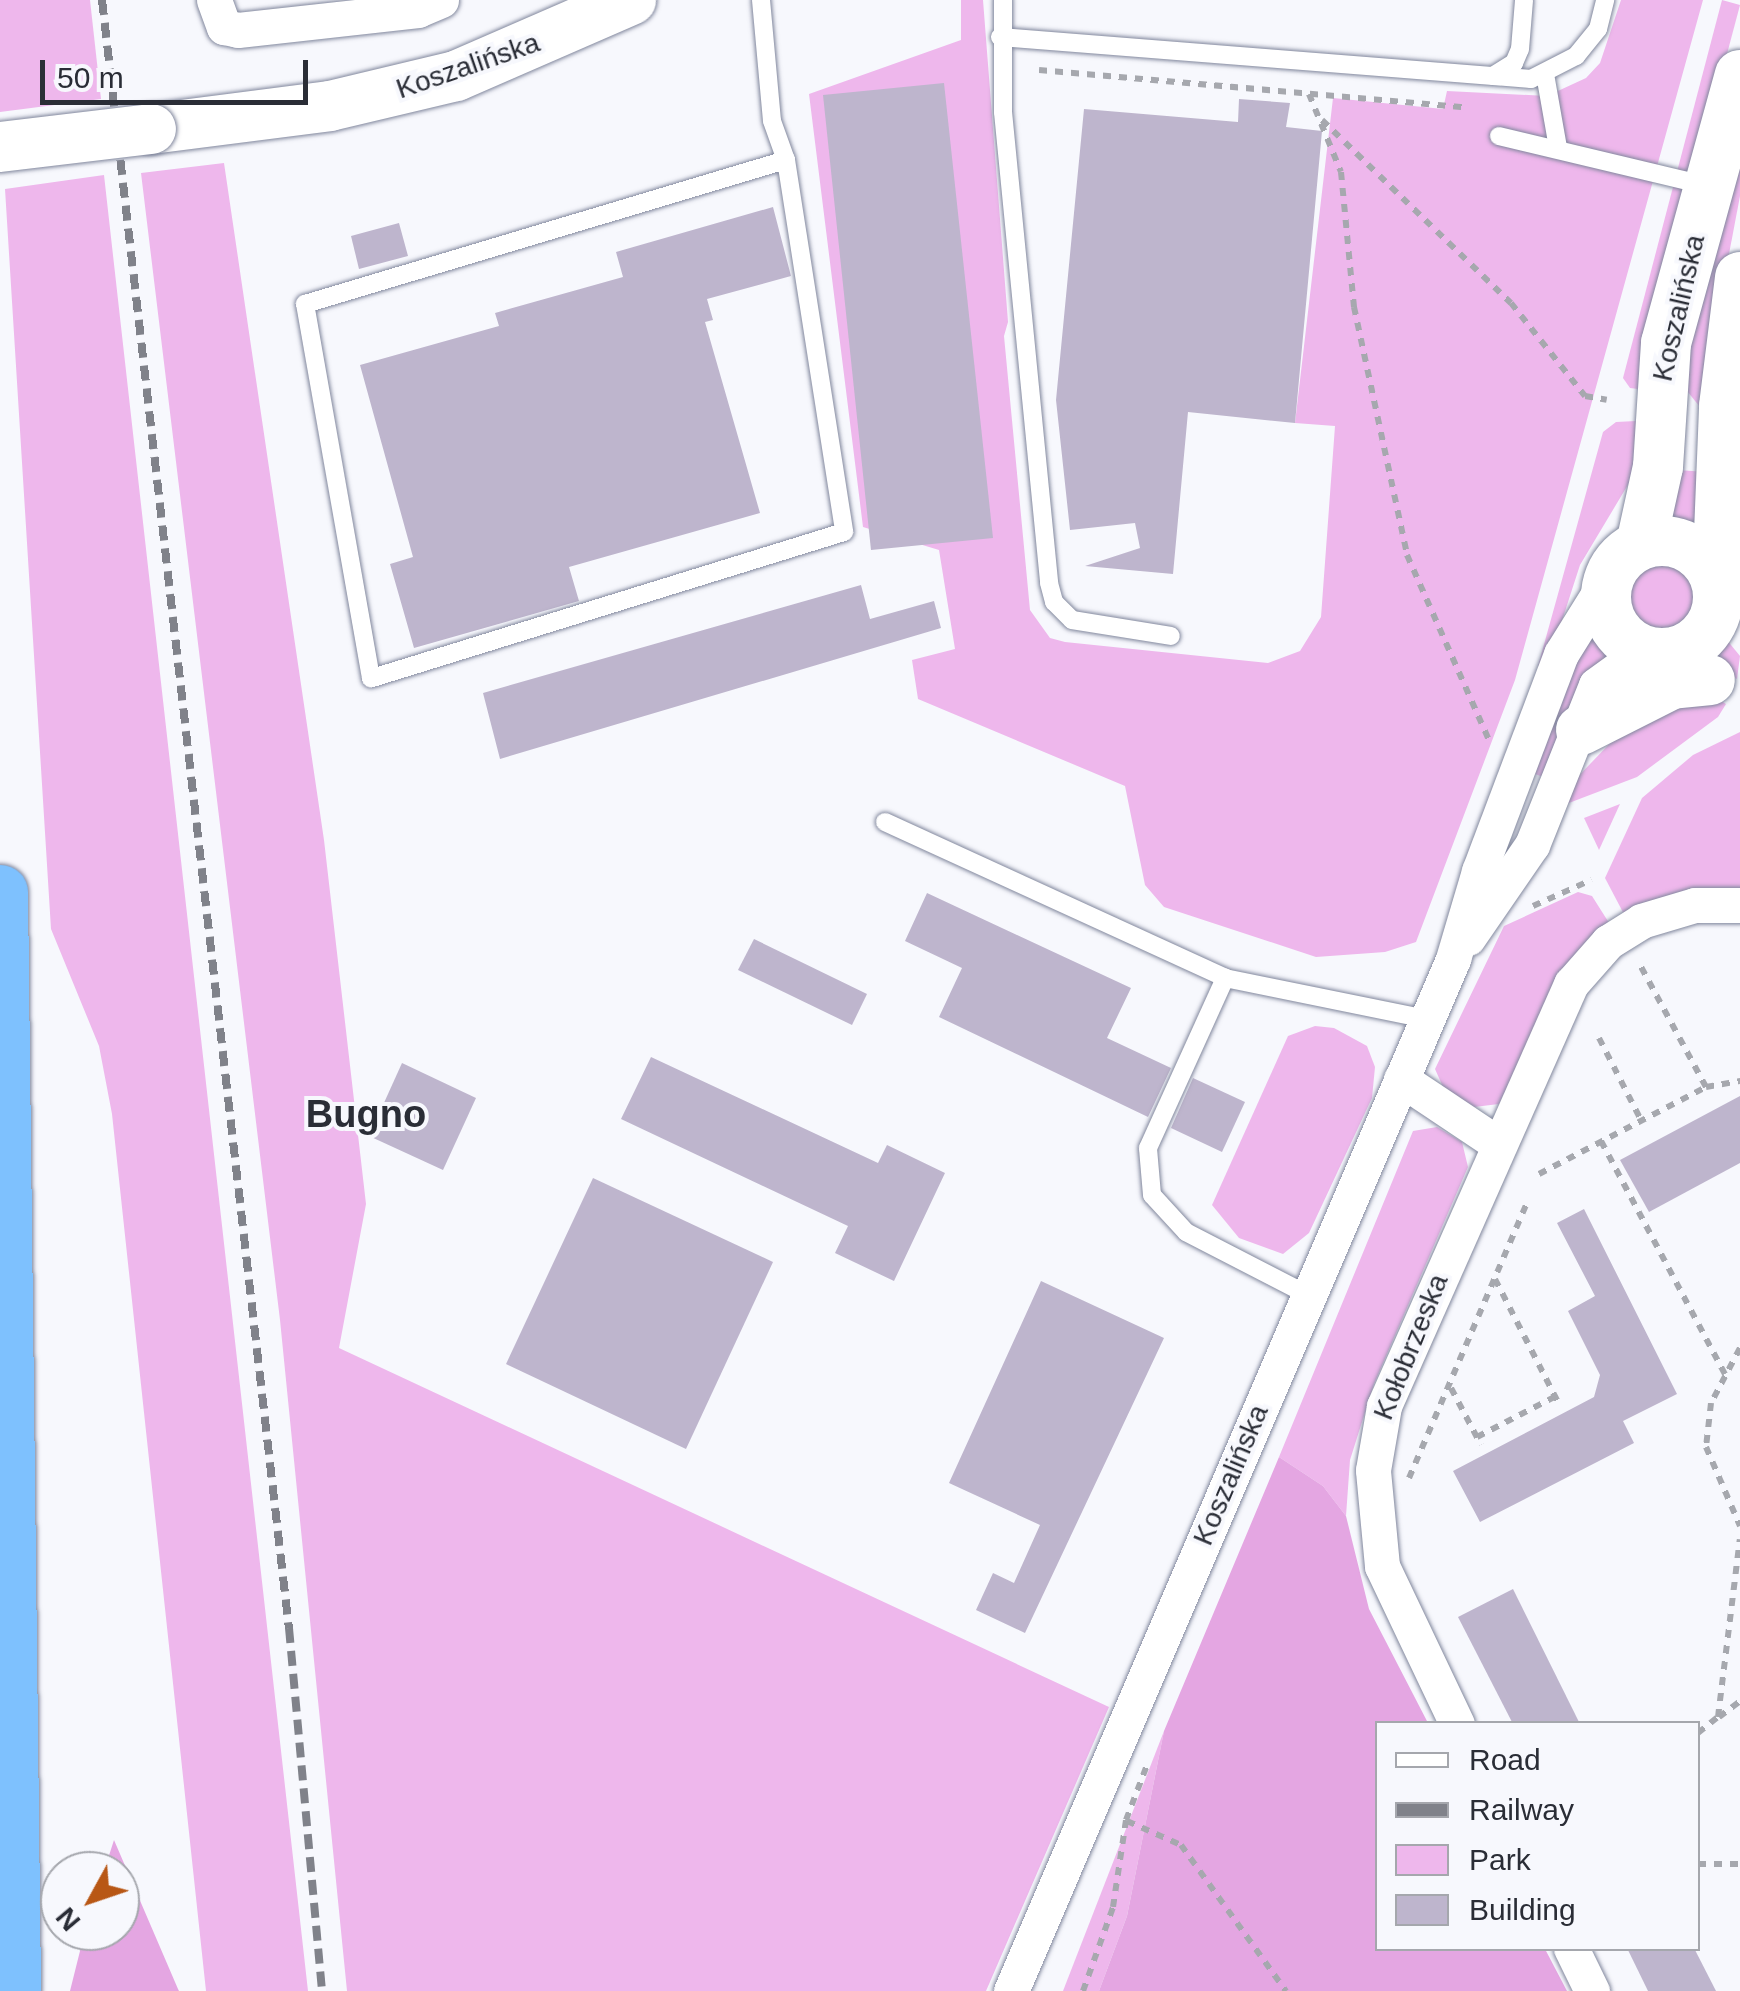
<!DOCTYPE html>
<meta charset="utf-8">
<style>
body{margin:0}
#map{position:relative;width:1740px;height:1991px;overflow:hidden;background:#f7f8fd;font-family:Arial,sans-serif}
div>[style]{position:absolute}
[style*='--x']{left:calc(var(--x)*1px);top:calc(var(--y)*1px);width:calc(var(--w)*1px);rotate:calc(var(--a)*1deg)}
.green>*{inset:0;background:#eeb7ec}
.round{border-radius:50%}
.forest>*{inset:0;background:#e4a6e2}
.building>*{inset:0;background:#beb5cd}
.path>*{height:6px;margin-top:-3px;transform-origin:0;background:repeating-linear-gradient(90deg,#a6a8ae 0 8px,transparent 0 16px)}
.roads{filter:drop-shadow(0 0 2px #81879d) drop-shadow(0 0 2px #81879d)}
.lane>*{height:18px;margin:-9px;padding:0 9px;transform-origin:9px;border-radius:9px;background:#fff}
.street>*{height:35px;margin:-17.5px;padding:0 17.5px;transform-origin:17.5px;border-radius:17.5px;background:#fff}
.secondary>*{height:50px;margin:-25px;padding:0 25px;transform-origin:25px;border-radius:25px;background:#fff}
.secondary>.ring{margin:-25px;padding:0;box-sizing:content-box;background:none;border:50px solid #fff;border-radius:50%}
.highway>*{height:55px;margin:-27.5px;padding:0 27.5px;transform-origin:27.5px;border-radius:27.5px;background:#7ec1fe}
.rail>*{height:8px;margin-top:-4px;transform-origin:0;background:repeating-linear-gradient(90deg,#80828a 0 15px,transparent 0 23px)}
.bridges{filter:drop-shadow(0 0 2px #81879d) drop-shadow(0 0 2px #81879d)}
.secondary-bridge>*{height:50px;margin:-25px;padding:0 25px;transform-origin:25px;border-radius:25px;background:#fff}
span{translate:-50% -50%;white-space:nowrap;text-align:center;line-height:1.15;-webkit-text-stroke:8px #f7f8fd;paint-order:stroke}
.street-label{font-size:28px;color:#2a2d36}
.district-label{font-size:38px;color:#2a2d36;font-weight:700}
.legend{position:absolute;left:1375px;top:1721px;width:325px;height:230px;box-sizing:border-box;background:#f7f8fd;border:2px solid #a5a7ad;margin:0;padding:12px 18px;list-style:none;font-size:30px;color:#2a2d36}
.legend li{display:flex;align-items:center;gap:20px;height:50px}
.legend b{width:50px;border:2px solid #a5a7ad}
.north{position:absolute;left:40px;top:1851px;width:100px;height:100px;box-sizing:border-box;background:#f7f8fd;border:2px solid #a5a7ad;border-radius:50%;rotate:230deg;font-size:28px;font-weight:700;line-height:40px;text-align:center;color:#2a2d36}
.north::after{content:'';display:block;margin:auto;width:35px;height:45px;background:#b85715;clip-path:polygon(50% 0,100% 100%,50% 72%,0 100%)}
.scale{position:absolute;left:40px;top:60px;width:268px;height:45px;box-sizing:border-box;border:5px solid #2a2d36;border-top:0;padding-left:12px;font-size:30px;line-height:35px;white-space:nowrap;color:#2a2d36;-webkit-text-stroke:8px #f7f8fd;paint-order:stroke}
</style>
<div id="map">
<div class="green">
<div style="clip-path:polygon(0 0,90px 0,101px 99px,0 112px)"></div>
<div style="clip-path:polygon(961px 0,983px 0,1008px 322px,1004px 336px,1030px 610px,1050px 638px,1065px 642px,1268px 663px,1300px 651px,1321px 617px,1335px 426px,1295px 423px,1333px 98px,1443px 109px,1447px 91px,1547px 96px,1586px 78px,1600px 63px,1621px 0,1703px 0,1515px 680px,1416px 942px,1385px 952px,1316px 957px,1164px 907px,1145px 885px,1125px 786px,918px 699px,912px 660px,955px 649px,939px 550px,863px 527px,809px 94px,961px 40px)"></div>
<div style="clip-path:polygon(1722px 0,1740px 5px,1638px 389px,1630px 388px,1623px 378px)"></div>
<div style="clip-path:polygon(1740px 155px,1740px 196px,1700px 407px,1687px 391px,1683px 351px)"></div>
<div style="clip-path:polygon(224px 163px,324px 840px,366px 1204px,339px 1348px,1109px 1707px,986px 1991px,347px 1991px,280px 1320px,141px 173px)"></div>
<div style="clip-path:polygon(104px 175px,308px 1991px,206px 1991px,112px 1114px,99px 1046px,51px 929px,5px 189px)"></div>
<div style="clip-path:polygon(1636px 421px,1632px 478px,1580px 565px,1545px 673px,1538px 666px,1603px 432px,1616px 422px)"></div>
<div style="clip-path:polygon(1678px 470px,1706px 472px,1702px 536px,1670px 522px)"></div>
<div class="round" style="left:1629px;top:562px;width:66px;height:66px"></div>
<div style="clip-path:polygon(1594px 622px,1619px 658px,1548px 779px,1530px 772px,1577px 644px)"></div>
<div style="clip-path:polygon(1722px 634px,1740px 656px,1737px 679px,1694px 659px)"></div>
<div style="clip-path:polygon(1721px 701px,1726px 704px,1718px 717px,1637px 777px,1561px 806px,1569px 786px,1637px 715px)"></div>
<div style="clip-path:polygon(1740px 732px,1740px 892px,1626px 918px,1605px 878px,1642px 798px,1693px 755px)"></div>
<div style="clip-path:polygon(1620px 804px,1599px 850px,1584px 818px)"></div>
<div style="clip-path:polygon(1578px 892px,1592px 896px,1611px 926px,1553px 991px,1499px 1104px,1474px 1107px,1443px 1087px,1435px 1069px,1504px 926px)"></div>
<div style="clip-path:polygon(1315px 1026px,1334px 1028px,1367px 1046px,1375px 1067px,1372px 1098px,1309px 1233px,1283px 1254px,1239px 1238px,1212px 1205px,1288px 1036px)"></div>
<div style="clip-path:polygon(1437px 1127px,1462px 1142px,1468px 1167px,1374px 1384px,1350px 1460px,1346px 1516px,1323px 1486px,1279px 1457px,1413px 1131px)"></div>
<div style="clip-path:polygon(1164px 1731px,1127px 1916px,1099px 1991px,1063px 1991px)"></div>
</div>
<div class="forest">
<div style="clip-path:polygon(1279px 1457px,1323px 1486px,1346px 1516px,1369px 1609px,1428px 1723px,1378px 1724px,1378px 1948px,1545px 1949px,1567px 1991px,1099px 1991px,1127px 1916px,1164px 1731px)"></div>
<div style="clip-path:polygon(114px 1840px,178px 1989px,179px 1991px,70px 1991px,85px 1931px,120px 1931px,120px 1871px,104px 1871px)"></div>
</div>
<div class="building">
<div style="clip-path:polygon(944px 83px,993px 538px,871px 550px,823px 95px)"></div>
<div style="clip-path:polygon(1239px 99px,1290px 103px,1286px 127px,1322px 131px,1295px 423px,1188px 412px,1173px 574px,1085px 566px,1140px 548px,1135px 523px,1070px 530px,1056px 400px,1084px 109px,1238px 122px)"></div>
<div style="clip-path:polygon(773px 207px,791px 276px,707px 299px,713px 320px,705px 322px,760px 513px,569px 567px,579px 601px,414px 648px,390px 564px,413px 557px,360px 365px,499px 326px,495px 313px,623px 277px,616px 252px)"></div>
<div style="clip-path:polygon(399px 223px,408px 256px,359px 269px,351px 236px)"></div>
<div style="clip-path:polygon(861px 585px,870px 619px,934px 601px,941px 628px,500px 759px,483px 693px)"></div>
<div style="clip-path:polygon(927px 893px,1131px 988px,1107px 1038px,1171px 1068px,1148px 1117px,939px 1017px,962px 968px,905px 941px)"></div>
<div style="clip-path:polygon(754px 939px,867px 994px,852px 1025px,738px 970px)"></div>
<div style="clip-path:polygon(651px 1057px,878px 1163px,887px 1145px,945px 1173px,894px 1281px,835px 1253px,848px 1226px,621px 1119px)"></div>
<div style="clip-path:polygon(402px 1063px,476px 1098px,443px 1170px,369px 1136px)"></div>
<div style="clip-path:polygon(1193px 1078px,1245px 1102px,1222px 1152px,1171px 1128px)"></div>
<div style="clip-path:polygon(1740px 1096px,1740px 1163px,1649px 1212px,1620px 1160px)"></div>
<div style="clip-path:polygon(593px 1178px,773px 1262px,686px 1449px,506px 1364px)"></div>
<div style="clip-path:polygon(1584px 1209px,1677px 1394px,1623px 1421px,1634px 1443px,1480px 1522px,1453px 1471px,1594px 1397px,1600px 1375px,1568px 1311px,1595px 1296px,1557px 1223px)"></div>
<div style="clip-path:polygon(1041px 1281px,1164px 1338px,1025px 1633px,976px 1610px,993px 1573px,1014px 1583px,1040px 1525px,949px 1483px)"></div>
<div style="clip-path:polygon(1513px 1589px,1580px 1724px,1513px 1724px,1458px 1617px)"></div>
<div style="clip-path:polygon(1627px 1948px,1694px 1948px,1716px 1991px,1648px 1991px)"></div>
</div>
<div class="path">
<div style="--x:1039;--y:70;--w:429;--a:5"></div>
<div style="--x:1309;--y:94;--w:84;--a:67.7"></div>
<div style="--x:1341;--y:172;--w:136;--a:84.5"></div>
<div style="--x:1354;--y:307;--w:254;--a:77.9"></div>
<div style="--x:1407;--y:555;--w:205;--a:66.1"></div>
<div style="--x:1322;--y:120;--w:263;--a:44.1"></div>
<div style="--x:1511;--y:303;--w:119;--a:51.5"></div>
<div style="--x:1585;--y:396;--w:22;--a:10"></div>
<div style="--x:1533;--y:906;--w:64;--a:-24.1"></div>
<div style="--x:1599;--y:1038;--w:92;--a:62.9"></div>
<div style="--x:1706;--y:1087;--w:35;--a:-10"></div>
<div style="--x:1601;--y:1141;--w:264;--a:62"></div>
<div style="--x:1539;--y:1174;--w:188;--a:-27.5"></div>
<div style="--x:1706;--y:1087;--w:141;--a:-118.4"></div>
<div style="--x:1495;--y:1279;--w:138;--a:62.9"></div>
<div style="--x:1740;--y:1348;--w:62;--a:117.8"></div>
<div style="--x:1711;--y:1403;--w:44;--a:96.5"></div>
<div style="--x:1706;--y:1447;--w:86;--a:66.7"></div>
<div style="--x:1451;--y:1388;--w:64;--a:62.2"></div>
<div style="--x:1477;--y:1437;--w:89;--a:-27.4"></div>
<div style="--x:1409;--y:1478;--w:301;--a:-66.8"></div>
<div style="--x:1719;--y:1717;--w:26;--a:-37"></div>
<div style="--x:1698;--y:1733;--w:26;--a:-39"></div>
<div style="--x:1718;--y:1717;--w:179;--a:-83"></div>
<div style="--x:1127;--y:1821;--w:59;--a:24"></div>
<div style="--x:1181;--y:1845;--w:180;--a:54.3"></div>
<div style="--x:1698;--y:1864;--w:42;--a:0"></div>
<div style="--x:1083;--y:1991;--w:89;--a:-70.3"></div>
<div style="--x:1113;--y:1907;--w:88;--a:-81.5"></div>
<div style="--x:1126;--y:1820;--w:59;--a:-69.1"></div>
</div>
<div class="roads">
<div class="lane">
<div style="--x:761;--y:0;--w:121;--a:84.8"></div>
<div style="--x:772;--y:121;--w:41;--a:70.3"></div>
<div style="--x:786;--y:160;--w:376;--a:81.1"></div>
<div style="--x:844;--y:532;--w:495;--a:162.8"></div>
<div style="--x:371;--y:678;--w:380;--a:-100"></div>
<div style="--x:305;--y:304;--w:502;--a:-16.67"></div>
<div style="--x:1003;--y:0;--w:112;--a:90"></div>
<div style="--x:1003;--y:112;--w:473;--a:84.4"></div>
<div style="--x:1049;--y:583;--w:20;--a:75"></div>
<div style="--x:1054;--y:602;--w:25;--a:45"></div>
<div style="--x:1072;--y:620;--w:100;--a:9.2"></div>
<div style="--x:1000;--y:37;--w:533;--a:4.52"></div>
<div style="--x:1531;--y:79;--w:51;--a:-27.1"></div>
<div style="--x:1576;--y:56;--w:35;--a:-51"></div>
<div style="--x:1598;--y:29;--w:30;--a:-76"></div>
<div style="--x:1545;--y:74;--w:75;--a:80"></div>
<div style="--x:1493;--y:76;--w:25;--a:-32"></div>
<div style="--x:1514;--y:63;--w:15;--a:-67"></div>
<div style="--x:1520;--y:49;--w:49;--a:-85.3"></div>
<div style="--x:1499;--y:136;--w:216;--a:13.4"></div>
<div style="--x:885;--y:822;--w:374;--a:24.6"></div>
<div style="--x:1308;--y:1295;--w:137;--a:-152.7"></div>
<div style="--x:1186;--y:1232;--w:50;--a:-132.6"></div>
<div style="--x:1152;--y:1195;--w:47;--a:-94.9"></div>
<div style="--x:1148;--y:1148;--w:187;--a:-65.6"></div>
<div style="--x:1225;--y:978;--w:206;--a:11.5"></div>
</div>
<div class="street">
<div style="--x:214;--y:0;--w:29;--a:70"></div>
<div style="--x:224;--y:27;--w:14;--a:12"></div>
<div style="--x:238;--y:30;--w:181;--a:-6.3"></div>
<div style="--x:418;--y:10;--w:25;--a:-23"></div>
<div style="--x:1468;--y:938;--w:113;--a:-55.5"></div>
<div style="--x:1532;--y:845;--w:172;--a:-68.2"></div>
<div style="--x:1596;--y:685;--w:58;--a:-35.9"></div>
<div style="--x:1401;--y:1079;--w:117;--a:33.8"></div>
<div style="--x:1457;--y:1724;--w:175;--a:-115.4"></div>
<div style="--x:1382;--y:1566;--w:96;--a:-95.4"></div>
<div style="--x:1373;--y:1470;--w:65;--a:-80.2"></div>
<div style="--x:1384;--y:1406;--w:462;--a:-66.1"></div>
<div style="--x:1571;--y:984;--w:56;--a:-48.6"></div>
<div style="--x:1608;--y:942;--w:39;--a:-32"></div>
<div style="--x:1641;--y:921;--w:56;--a:-16.5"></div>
<div style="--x:1695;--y:905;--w:45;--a:0"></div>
<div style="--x:1571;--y:1948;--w:48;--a:64"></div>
<div style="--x:1011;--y:1991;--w:1123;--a:-66.81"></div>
<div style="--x:1453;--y:959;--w:92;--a:-73.5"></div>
<div style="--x:1479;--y:871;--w:232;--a:-69.3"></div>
<div style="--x:1561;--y:654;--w:87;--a:-58.1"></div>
</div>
<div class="secondary">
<div style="--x:151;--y:129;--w:180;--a:-7.3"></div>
<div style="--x:330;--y:106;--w:130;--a:-13.4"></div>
<div style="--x:456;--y:76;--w:191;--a:-23.5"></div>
<div class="ring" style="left:1606px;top:541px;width:62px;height:62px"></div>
<div style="--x:1641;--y:544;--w:79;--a:-77.6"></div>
<div style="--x:1658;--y:467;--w:124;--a:-86.3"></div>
<div style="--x:1666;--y:343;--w:278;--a:-74.6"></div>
<div style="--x:1717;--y:583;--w:177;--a:-87.7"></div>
<div style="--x:1724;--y:406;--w:130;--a:-82.9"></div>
<div style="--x:1581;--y:730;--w:102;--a:-26.8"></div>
<div style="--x:1672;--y:684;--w:38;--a:-6"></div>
</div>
<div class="highway">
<div style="--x:0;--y:892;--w:1099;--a:89.32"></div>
</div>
</div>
<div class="rail">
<div style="--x:102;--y:0;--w:1639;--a:83.45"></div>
<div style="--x:289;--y:1628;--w:364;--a:84.8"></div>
</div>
<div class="bridges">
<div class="secondary-bridge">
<div style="--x:0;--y:147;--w:152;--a:-6.8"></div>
</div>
</div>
<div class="street-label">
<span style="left:468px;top:66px;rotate:-19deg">Koszalińska</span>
<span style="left:1679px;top:308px;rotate:-77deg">Koszalińska</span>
<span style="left:1411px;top:1347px;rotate:-68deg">Kołobrzeska</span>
<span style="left:1231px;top:1475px;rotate:-67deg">Koszalińska</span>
</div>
<div class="district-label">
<span style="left:366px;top:1115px">Bugno</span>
</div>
<ul class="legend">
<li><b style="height:12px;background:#fff"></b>Road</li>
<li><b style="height:12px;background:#80828a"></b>Railway</li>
<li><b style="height:28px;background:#eeb7ec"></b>Park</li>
<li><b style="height:28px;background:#beb5cd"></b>Building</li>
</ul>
<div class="north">N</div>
<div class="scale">50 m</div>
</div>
